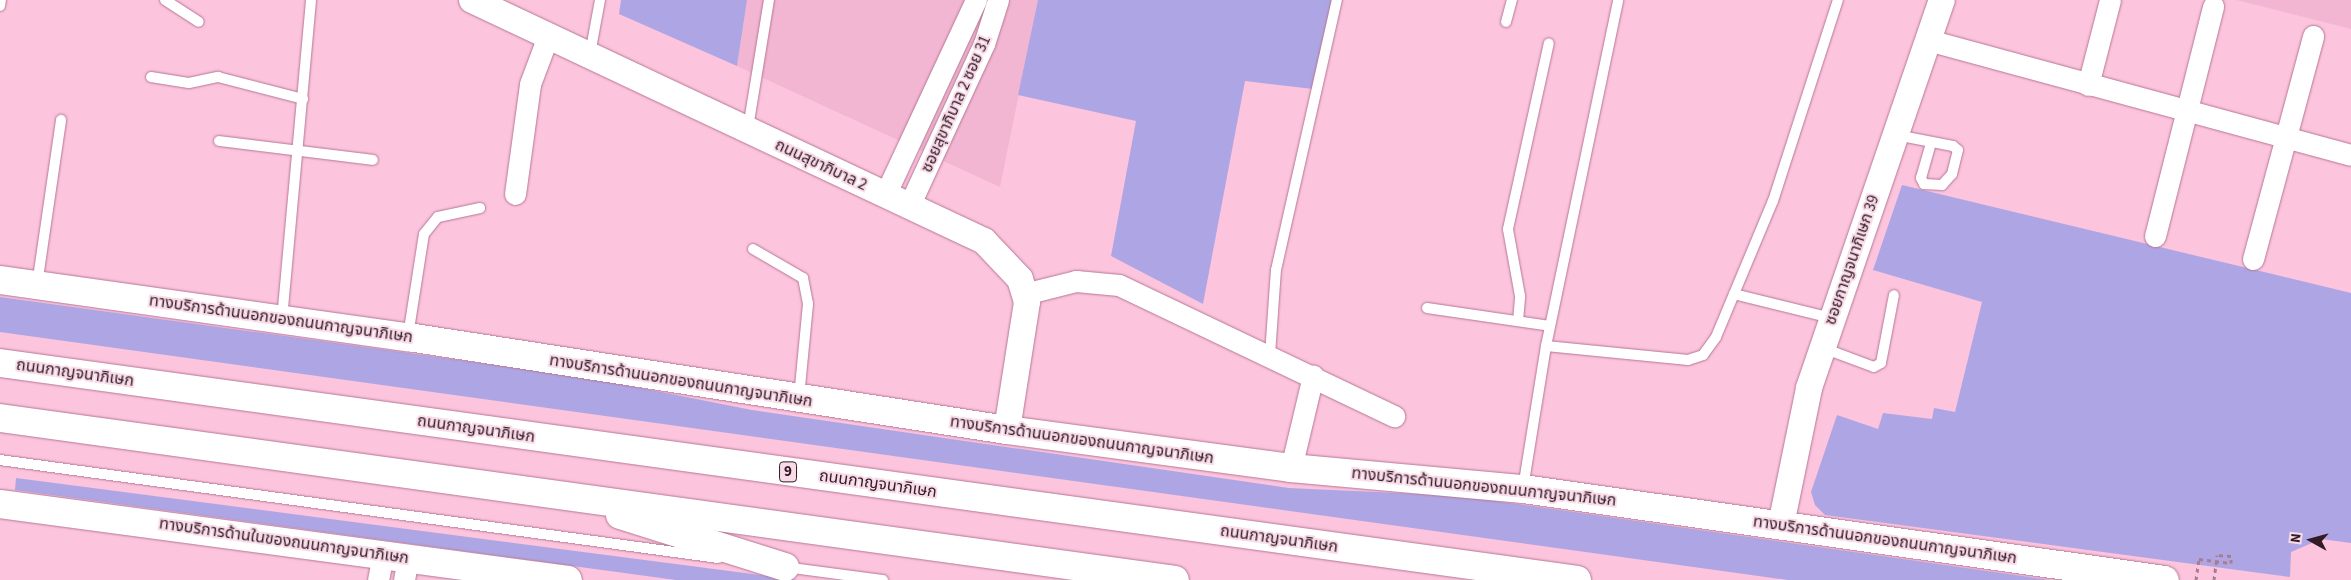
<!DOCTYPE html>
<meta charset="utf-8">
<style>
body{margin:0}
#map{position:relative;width:2351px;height:580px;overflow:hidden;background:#fcc4dd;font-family:"Source Sans 3","Noto Sans Thai",sans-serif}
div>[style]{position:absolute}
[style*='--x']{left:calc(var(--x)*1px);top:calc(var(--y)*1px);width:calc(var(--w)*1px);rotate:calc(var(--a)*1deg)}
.built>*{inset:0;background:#f2b6d2}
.green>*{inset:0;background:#aea6e4}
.path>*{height:3px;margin-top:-1.5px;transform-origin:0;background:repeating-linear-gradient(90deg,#a87d90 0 4px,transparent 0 8px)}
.roads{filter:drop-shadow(0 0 1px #b67795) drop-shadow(0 0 1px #b67795)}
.service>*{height:10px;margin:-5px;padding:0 5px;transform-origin:5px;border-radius:5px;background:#fff}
.minor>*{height:21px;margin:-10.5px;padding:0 10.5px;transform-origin:10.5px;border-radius:10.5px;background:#fff}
.tertiary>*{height:26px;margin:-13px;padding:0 13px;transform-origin:13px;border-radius:13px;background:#fff}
.secondary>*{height:28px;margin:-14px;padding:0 14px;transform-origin:14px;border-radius:14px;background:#fff}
.motorway>*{height:28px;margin:-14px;padding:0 14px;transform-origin:14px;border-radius:14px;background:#fff}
.path-bridge>*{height:3px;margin-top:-1.5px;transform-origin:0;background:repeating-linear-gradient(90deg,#a87d90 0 4px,transparent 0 8px)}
span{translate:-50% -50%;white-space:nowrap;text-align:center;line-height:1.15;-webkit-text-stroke:4px #f7dbe7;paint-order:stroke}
.shield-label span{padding:1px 4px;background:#f7dbe7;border:1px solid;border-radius:4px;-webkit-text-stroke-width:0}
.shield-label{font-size:15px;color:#331a26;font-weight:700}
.street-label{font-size:16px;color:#331a26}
.north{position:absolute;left:2286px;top:515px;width:50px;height:50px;-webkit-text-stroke:4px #f7dbe7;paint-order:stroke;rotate:277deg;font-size:14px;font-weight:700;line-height:20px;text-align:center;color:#331a26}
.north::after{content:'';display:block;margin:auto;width:18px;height:22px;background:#331a26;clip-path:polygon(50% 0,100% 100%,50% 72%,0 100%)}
</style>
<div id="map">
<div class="built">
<div style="clip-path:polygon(747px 0,1038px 0,1000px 187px,737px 66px)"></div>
<div style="clip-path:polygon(2237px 0,2351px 0,2351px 29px)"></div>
</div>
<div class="green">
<div style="clip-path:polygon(621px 0,747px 0,737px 66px,619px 14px)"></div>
<div style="clip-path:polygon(1038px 0,1332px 0,1313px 89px,1245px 81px,1203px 304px,1111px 256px,1136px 121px,1018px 95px)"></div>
<div style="clip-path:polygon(1902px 185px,2351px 293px,2351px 543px,2321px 539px,2291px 552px,2290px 577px,1825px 515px,1815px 505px,1811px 492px,1837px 415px,1878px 429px,1883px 413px,1932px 419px,1934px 408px,1955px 412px,1982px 302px,1873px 270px)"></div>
<div style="clip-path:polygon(0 297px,590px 378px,752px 410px,1289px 488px,1461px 496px,2050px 580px,1788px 580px,0 332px)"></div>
<div style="clip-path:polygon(16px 478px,798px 580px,676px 580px,15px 490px)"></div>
</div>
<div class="path">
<div style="--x:2196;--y:580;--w:21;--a:-82"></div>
<div style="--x:2199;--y:559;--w:32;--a:7"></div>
<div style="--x:2231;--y:563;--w:7;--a:-90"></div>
<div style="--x:2231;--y:556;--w:14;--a:-176"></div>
</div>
<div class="roads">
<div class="service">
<div style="--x:165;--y:0;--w:40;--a:32.9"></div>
<div style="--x:0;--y:6;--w:6;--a:-81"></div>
<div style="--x:1506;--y:22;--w:23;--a:-75"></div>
<div style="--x:590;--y:54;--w:55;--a:-79.5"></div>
<div style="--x:151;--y:77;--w:38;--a:9"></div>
<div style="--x:189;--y:83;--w:30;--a:-12"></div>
<div style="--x:218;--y:77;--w:88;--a:14.5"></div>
<div style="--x:748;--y:128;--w:130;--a:-80.7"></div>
<div style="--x:1896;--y:135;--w:58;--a:10.9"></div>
<div style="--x:1953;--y:146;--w:6;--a:39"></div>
<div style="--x:1958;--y:150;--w:25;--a:104"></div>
<div style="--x:1952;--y:174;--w:15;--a:132"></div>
<div style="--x:1942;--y:185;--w:18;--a:-177"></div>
<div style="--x:1924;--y:184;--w:7;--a:-117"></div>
<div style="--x:1921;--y:178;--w:37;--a:-74"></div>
<div style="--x:219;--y:141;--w:155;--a:7"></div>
<div style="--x:753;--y:249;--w:58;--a:30.1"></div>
<div style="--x:803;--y:278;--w:26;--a:79"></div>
<div style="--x:808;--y:304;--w:93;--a:95.5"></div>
<div style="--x:37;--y:285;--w:167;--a:-81.7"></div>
<div style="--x:1734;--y:294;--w:101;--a:13.8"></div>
<div style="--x:1427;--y:308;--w:124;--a:8.3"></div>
<div style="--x:282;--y:319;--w:320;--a:-84.8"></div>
<div style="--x:1518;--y:321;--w:25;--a:-85"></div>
<div style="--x:1520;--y:296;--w:68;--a:-100.2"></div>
<div style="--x:1508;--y:229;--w:190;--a:-77.6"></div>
<div style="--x:408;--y:336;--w:103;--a:-81.1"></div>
<div style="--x:424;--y:234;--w:22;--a:-51"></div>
<div style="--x:438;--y:217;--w:43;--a:-12.1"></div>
<div style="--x:1546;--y:346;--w:143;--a:5.6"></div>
<div style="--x:1688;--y:360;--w:16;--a:-18"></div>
<div style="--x:1703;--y:355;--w:22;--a:-54"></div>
<div style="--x:1716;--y:337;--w:147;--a:-67.3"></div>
<div style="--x:1773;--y:201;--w:211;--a:-72.1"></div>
<div style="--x:1823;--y:348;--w:54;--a:20.4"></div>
<div style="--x:1874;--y:367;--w:8;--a:-30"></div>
<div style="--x:1881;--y:363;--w:69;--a:-79.2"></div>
<div style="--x:1270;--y:355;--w:85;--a:-86"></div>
<div style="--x:1276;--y:270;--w:277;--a:-77.3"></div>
<div style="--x:0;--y:460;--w:725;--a:7.77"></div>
<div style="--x:1523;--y:488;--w:144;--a:-80.8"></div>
<div style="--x:1546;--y:346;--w:353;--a:-78.2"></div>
<div style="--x:785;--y:567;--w:99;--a:7.6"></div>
</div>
<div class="minor">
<div style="--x:1928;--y:40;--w:438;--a:15.2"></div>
<div style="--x:2088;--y:85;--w:88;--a:-75.5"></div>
<div style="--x:515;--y:194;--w:111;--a:-82.2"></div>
<div style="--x:530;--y:84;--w:51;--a:-69.4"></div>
<div style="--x:885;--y:195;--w:215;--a:-65"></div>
<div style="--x:909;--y:206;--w:179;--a:-65.2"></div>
<div style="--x:984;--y:44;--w:46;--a:-72.3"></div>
<div style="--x:2155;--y:236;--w:237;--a:-75.8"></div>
<div style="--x:2253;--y:259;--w:231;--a:-74.9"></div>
<div style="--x:1024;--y:294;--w:54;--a:-14"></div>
<div style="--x:1076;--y:281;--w:43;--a:5.3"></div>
<div style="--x:1119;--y:285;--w:305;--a:25.5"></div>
<div style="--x:1291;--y:468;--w:95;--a:-76.6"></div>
<div style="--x:378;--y:580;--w:26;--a:-79"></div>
<div style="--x:404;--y:580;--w:23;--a:-80"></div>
</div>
<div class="tertiary">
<div style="--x:472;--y:0;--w:566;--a:25.21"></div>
<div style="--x:984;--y:241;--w:52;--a:46.5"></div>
<div style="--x:1020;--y:279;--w:24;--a:73"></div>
<div style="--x:1027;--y:302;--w:130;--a:98.9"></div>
<div style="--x:1781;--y:525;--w:140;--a:-78.4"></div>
<div style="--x:1809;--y:388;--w:410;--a:-71.1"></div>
</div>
<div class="secondary">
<div style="--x:0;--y:280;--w:412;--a:8"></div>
<div style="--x:408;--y:337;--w:606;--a:8.83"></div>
<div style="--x:1007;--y:430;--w:287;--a:7.6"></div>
<div style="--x:1291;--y:468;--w:233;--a:5.2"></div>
<div style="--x:1523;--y:489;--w:648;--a:8.07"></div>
<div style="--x:0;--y:504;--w:573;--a:7.62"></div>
</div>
<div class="motorway">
<div style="--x:0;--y:363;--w:1592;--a:7.83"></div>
<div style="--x:0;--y:418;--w:1186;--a:7.85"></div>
<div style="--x:620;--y:515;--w:173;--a:17.5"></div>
</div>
</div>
<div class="path-bridge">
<div style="--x:2214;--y:580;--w:25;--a:-83"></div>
</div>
<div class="shield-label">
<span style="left:788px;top:472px">9</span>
</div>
<div class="street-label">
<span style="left:956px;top:104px;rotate:-66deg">ซอยสุขาภิบาล 2 ซอย 31</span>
<span style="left:821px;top:165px;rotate:25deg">ถนนสุขาภิบาล 2</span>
<span style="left:1852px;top:260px;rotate:-71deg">ซอยกาญจนาภิเษก 39</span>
<span style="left:281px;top:319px;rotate:8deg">ทางบริการด้านนอกของถนนกาญจนาภิเษก</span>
<span style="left:75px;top:373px;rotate:8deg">ถนนกาญจนาภิเษก</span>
<span style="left:681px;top:381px;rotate:9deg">ทางบริการด้านนอกของถนนกาญจนาภิเษก</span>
<span style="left:476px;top:429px;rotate:8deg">ถนนกาญจนาภิเษก</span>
<span style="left:1082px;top:440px;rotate:8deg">ทางบริการด้านนอกของถนนกาญจนาภิเษก</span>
<span style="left:878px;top:484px;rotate:8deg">ถนนกาญจนาภิเษก</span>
<span style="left:1484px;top:487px;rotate:6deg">ทางบริการด้านนอกของถนนกาญจนาภิเษก</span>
<span style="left:1279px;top:539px;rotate:8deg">ถนนกาญจนาภิเษก</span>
<span style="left:1885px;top:540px;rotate:8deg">ทางบริการด้านนอกของถนนกาญจนาภิเษก</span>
<span style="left:284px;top:541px;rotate:8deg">ทางบริการด้านในของถนนกาญจนาภิเษก</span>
</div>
<div class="north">N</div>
</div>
